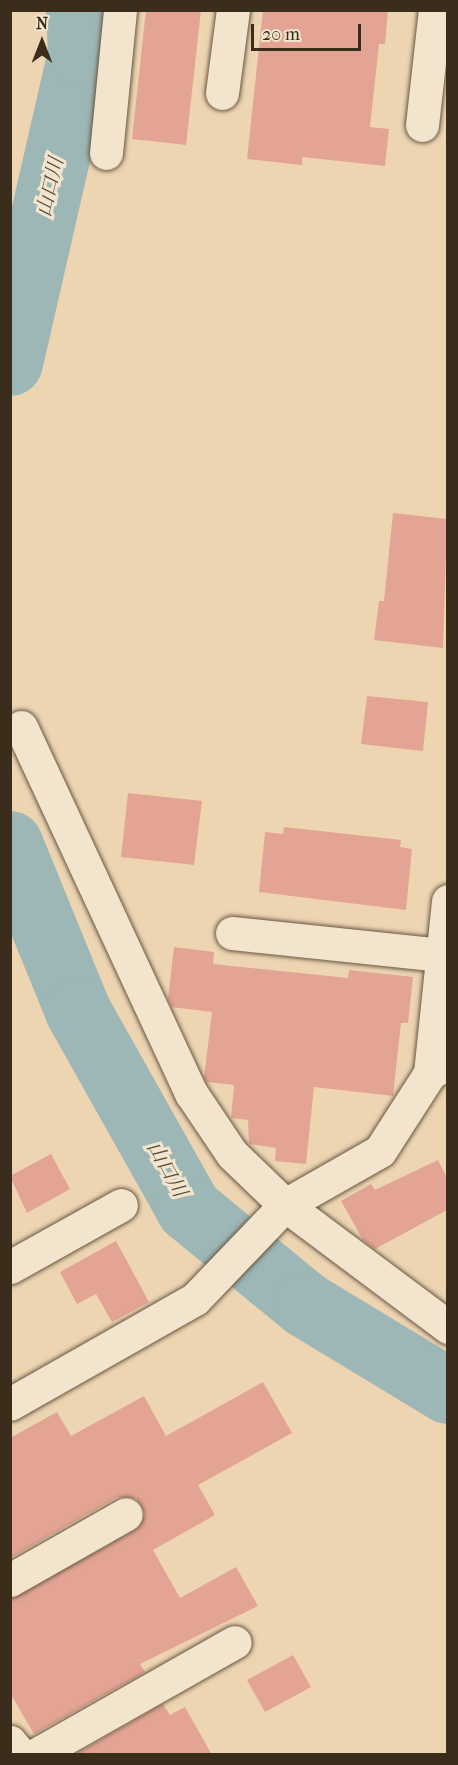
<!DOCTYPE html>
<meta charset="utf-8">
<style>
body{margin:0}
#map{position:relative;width:458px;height:1765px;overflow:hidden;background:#edd5b2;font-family:"IM FELL French Canon","Noto Serif JP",serif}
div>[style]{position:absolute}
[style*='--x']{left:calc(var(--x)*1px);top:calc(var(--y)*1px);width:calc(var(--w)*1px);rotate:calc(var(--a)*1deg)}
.river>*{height:66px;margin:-33px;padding:0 33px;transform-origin:33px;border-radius:33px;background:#9db6b6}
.building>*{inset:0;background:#e4a494}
.roads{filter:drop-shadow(0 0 2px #685742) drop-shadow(0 0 2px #685742)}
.minor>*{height:33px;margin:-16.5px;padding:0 16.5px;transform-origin:16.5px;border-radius:16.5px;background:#f3e4cd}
span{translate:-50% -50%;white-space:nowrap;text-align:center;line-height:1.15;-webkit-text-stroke:6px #f3e4cd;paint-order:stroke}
.water-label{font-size:20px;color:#544f42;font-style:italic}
.frame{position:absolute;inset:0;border:12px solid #3b2d1c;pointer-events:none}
.north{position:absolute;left:12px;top:12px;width:60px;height:60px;-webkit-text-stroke:4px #f3e4cd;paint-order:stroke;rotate:0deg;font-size:16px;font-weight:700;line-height:24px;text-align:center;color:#3b2d1c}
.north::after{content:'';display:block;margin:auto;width:21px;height:27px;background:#3b2d1c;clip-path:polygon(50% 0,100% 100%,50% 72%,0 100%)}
.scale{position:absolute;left:251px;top:24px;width:110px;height:27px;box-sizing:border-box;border:3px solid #3b2d1c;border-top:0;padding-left:8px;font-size:18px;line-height:21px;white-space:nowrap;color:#3b2d1c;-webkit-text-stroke:4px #f3e4cd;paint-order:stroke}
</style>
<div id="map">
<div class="river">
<div style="--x:10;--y:363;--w:318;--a:-77.1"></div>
<div style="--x:81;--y:53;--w:43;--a:-92.7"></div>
<div style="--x:10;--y:844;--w:180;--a:67.8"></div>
<div style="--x:78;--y:1011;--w:227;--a:60.7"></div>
<div style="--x:189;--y:1209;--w:151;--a:39.4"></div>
<div style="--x:306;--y:1305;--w:166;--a:31.2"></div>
</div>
<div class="building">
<div style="clip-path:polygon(146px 10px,201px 10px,186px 145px,132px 139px)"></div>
<div style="clip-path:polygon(263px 10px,388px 10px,385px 44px,379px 44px,370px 127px,389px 129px,385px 166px,302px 157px,302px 165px,247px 159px)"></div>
<div style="clip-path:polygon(393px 513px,447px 519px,443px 648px,374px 640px,379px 601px,384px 601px)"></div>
<div style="clip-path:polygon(367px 696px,428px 702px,423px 751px,361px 744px)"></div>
<div style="clip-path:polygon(128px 793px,202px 801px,194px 865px,121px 857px)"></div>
<div style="clip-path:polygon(284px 827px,401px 840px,400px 847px,412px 849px,406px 910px,259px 892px,265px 832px,283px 834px)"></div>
<div style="clip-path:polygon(174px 947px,214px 952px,213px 964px,348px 978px,349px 970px,413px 977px,408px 1023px,401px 1023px,393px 1096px,314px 1087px,306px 1164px,275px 1161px,276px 1148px,249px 1144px,248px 1120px,231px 1118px,234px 1085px,207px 1082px,204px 1078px,212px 1012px,172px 1007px,168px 999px)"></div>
<div style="clip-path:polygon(51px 1154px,70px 1189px,27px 1213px,10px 1176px)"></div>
<div style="clip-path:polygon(438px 1160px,447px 1178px,447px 1210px,375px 1249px,363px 1240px,341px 1201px,371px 1184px,375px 1190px)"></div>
<div style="clip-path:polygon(116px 1241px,149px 1302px,112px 1322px,96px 1294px,77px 1304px,60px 1272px)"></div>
<div style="clip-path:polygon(263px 1382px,292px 1433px,198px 1485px,215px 1515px,153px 1550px,180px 1598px,236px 1567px,258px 1606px,140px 1664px,145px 1672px,34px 1734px,10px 1693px,10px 1599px,135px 1530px,145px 1514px,136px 1498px,117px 1497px,10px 1558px,10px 1438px,57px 1412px,71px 1436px,144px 1396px,166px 1436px)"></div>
<div style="clip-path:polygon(293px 1655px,311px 1687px,265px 1712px,247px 1680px)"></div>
<div style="clip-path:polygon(163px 1704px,170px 1715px,185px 1707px,212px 1755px,74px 1755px)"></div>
</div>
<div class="roads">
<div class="minor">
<div style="--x:222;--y:93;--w:84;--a:-82.5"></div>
<div style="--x:422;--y:125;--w:116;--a:-83.6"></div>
<div style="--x:106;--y:153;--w:144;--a:-84.4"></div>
<div style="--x:21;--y:727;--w:404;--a:65.1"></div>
<div style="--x:191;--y:1093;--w:73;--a:56.1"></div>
<div style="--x:232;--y:1154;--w:74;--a:43.9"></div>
<div style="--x:285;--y:1205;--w:204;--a:36.8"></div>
<div style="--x:232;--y:933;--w:211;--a:6"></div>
<div style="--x:430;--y:1073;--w:173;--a:-84"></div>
<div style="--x:10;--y:1267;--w:127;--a:-29.2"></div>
<div style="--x:10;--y:1404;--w:213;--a:-29.6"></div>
<div style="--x:195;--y:1299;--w:130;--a:-46.2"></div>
<div style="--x:285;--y:1205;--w:109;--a:-29.6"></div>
<div style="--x:380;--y:1151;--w:93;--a:-57.3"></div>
<div style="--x:430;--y:1073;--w:21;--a:-29"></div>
<div style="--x:10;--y:1580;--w:133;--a:-29.6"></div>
<div style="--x:10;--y:1742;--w:16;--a:50"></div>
<div style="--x:37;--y:1754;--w:227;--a:-29.5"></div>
</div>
</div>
<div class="water-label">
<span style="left:50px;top:187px;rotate:-77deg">山口川</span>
<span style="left:167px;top:1169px;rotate:61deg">山口川</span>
</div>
<div class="frame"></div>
<div class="north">N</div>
<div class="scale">20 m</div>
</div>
